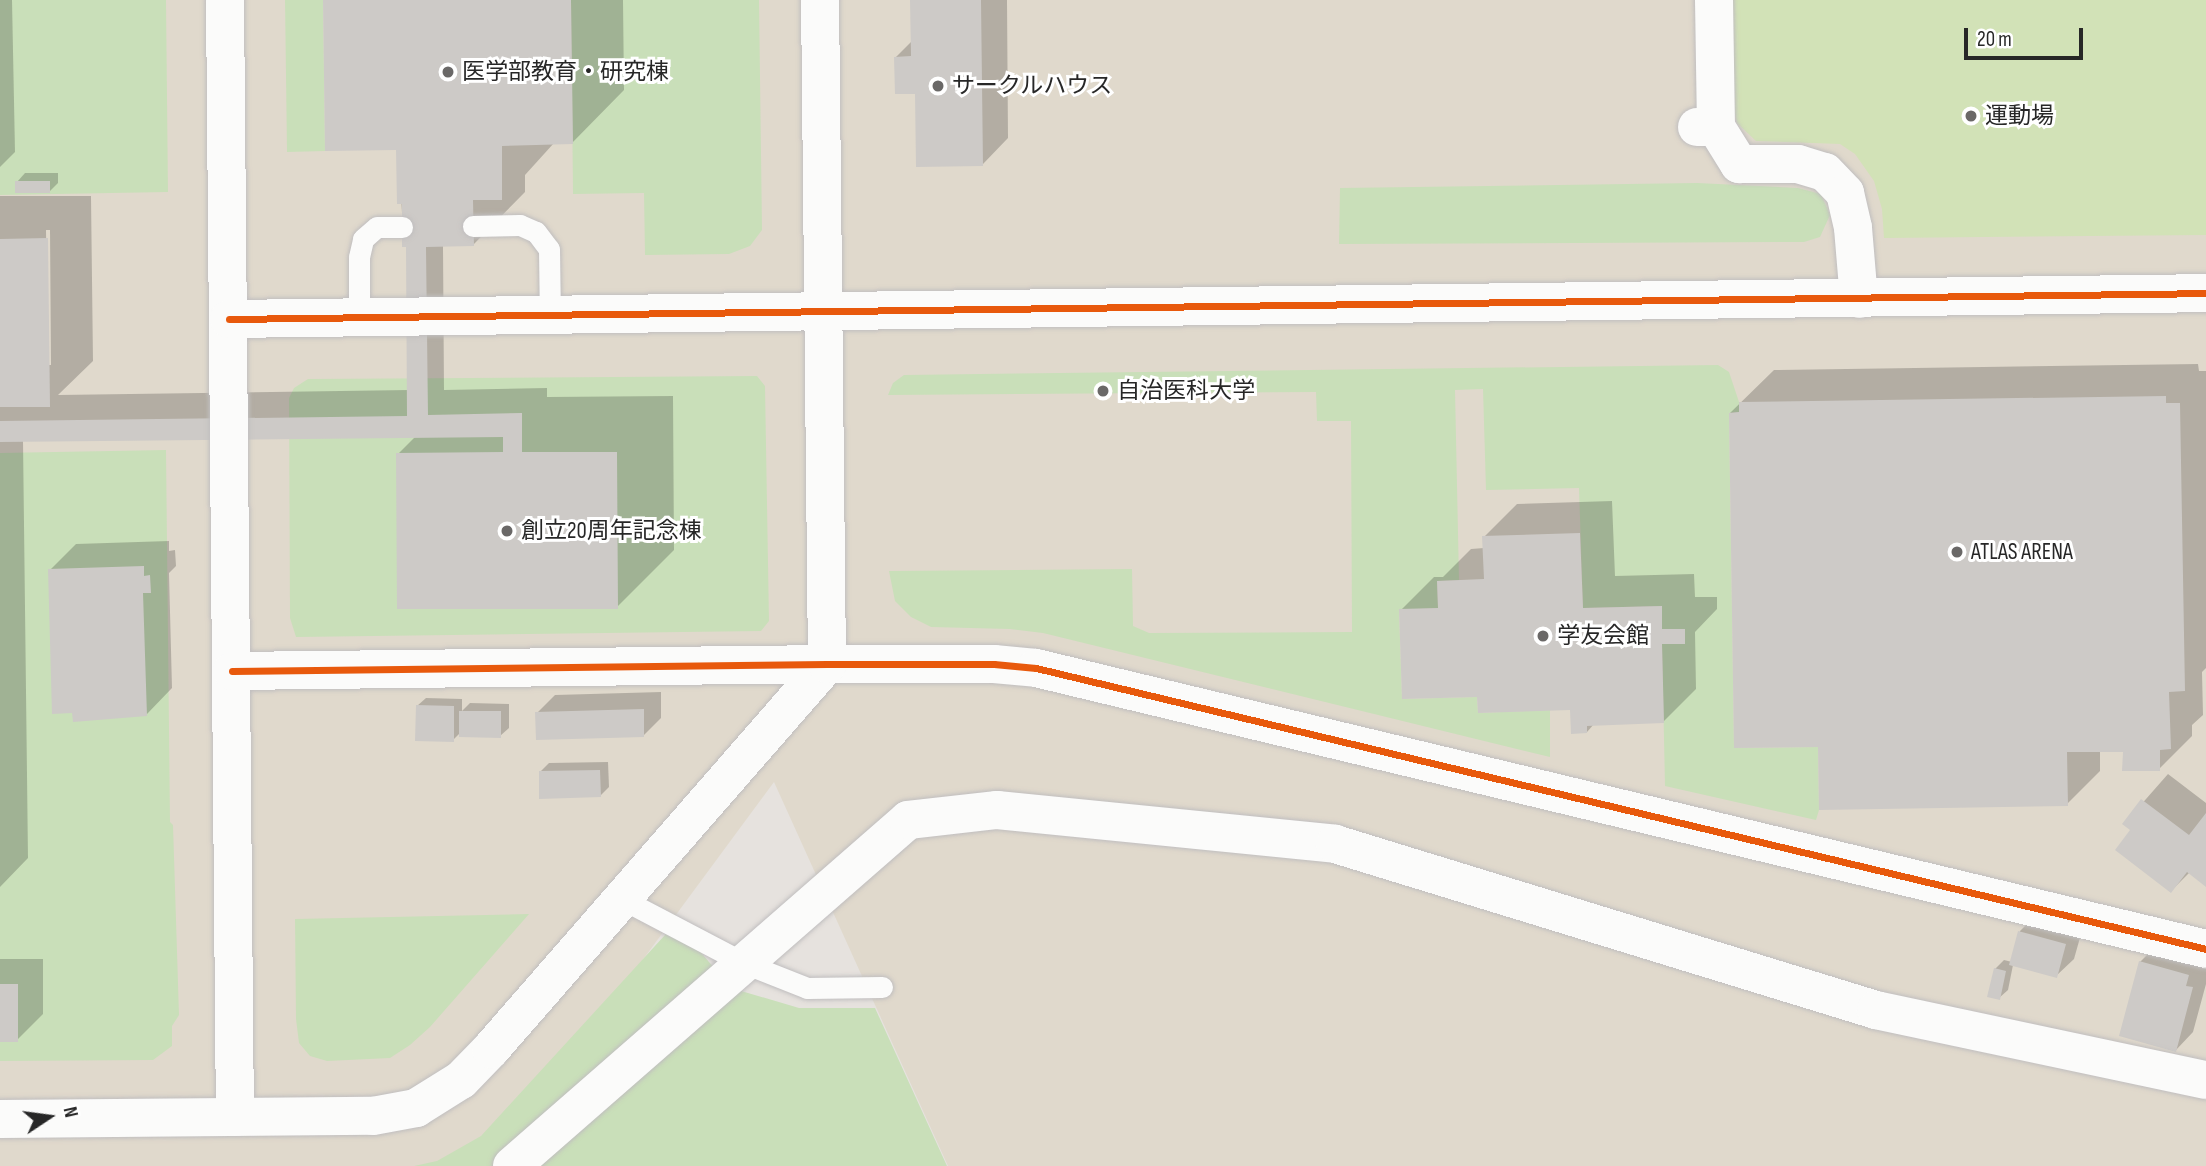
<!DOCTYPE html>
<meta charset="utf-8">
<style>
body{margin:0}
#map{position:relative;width:2206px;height:1166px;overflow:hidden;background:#e6e2de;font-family:"Sofia Sans Condensed","Noto Sans JP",sans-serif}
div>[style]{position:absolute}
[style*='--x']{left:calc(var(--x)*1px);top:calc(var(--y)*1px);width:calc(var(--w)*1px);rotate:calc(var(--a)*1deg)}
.education>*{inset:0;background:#e0d9cc}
.green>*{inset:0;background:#c9dfb9}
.pitch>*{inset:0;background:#d2e2b7}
.shadow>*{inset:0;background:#0003}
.building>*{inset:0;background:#cdcac7}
.roads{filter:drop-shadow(0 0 2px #c0bebf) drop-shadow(0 0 2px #c0bebf)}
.service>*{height:21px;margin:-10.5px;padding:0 10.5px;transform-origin:10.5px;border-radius:10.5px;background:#fbfbfa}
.minor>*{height:38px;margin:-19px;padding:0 19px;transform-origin:19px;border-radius:19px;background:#fbfbfa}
.tertiary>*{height:38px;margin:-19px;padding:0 19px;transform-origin:19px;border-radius:19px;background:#fbfbfa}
.cycleway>*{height:7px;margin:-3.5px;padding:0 3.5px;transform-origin:3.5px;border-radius:3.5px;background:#e8590c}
.dots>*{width:19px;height:19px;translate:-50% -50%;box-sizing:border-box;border:4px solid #fff;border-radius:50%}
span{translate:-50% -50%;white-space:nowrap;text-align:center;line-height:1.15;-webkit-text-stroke:6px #fff;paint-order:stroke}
.poi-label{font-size:23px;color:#272727}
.left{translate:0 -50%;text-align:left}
.north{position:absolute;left:14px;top:1082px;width:70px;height:70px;-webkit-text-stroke:5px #fff;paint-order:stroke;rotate:77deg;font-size:19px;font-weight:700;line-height:28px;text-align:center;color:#272727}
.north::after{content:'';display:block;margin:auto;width:24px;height:32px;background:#272727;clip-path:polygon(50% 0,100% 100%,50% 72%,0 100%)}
.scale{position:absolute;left:1964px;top:28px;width:119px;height:32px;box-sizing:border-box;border:4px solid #272727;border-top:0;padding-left:9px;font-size:21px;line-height:24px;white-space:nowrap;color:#272727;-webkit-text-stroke:5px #fff;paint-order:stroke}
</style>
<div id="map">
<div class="education">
<div style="clip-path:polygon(0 0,2206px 0,2206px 1166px,948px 1166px,774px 782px,506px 1145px,484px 1166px,0 1166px)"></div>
</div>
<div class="green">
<div style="clip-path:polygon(0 0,166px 0,168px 192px,0 195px)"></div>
<div style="clip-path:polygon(285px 0,323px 0,325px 151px,287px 152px)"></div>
<div style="clip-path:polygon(571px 0,759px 0,762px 230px,750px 246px,729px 254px,645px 255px,644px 193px,573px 194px)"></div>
<div style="clip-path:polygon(1697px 183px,1798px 188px,1821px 194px,1830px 215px,1820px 237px,1804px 242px,1339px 244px,1340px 188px)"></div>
<div style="clip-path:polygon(1718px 365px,1729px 372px,1739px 402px,1739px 412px,1729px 413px,1734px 748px,1818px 747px,1819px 810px,1816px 820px,1665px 786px,1662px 644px,1685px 644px,1685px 629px,1662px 629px,1661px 606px,1583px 608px,1579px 488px,1486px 490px,1483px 389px,1455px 390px,1459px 580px,1437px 581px,1438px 608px,1399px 610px,1402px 699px,1477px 697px,1478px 713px,1550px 710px,1550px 757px,1043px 633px,1010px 629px,931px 627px,911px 617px,895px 601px,889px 571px,1132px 569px,1133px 626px,1149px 633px,1352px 632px,1351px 421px,1317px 421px,1316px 392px,888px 395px,893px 383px,904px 375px)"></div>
<div style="clip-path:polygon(757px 376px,765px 386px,769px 621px,761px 631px,296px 637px,290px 618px,289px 398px,294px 388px,308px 379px)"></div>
<div style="clip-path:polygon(166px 450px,170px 822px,173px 825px,179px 1015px,172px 1026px,172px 1046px,153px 1060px,0 1061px,0 453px)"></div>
<div style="clip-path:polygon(529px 914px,430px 1027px,410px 1045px,390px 1058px,327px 1061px,310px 1056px,299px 1043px,296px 1019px,295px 919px)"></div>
<div style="clip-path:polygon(676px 923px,731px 988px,799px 1008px,875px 1008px,947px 1166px,414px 1166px,437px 1161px,481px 1136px)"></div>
</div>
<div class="pitch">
<div style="clip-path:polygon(1732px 0,2206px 0,2206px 235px,1884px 238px,1882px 209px,1874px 181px,1855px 154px,1840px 144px,1756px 141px,1737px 123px,1734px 110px)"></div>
</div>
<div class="shadow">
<div style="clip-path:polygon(0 0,12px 0,15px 152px,0 167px)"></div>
<div style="clip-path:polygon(evenodd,325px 0,623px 0,624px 90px,572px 143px,554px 143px,525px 175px,525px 192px,473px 245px,443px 245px,444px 390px,547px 388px,547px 397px,673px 396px,674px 550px,617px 607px,398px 454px,416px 436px,23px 440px,28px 858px,0 887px,0 196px,91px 196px,93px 361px,58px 395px,409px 390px,407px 245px,404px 245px,398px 148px,325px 0,46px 230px,50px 230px,51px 365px,48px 365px,46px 230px)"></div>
<div style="clip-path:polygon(912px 0,1007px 0,1008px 138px,983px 164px,916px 92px,896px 57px,913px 40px)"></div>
<div style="clip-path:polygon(25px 173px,58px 173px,58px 183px,49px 192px,17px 182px)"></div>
<div style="clip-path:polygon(2198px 364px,2199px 371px,2206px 371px,2206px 668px,2202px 672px,2203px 715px,2192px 725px,2192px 736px,2159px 769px,2124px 750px,2100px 750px,2100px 771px,2067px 804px,1820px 745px,1730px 413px,1774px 370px)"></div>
<div style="clip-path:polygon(1612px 501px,1615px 576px,1694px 574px,1695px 597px,1717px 597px,1717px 609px,1695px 632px,1696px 689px,1663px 722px,1594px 724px,1587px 732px,1572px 708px,1479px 695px,1401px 610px,1434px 577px,1443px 577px,1471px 549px,1484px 548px,1484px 537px,1517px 504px)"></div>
<div style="clip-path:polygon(169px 541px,169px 551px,175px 550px,176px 566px,169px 573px,172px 688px,147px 714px,74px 721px,50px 570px,76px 544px)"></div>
<div style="clip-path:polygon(661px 692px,661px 718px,643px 736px,537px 713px,555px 695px)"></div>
<div style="clip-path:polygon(426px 698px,462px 699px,462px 711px,470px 703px,509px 704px,509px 728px,500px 736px,461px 732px,453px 740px,417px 706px)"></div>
<div style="clip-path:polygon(608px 762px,609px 787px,600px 796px,540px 772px,549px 763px)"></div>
<div style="clip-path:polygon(2168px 774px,2206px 803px,2206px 884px,2190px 872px,2171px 891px,2132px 830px,2124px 824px)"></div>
<div style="clip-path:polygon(2037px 914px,2083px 927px,2074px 959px,2056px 976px,2013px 965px,2008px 990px,1999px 998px,1995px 969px,2004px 960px,2012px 962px,2020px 931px)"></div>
<div style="clip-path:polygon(2158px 944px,2205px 957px,2202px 968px,2206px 969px,2206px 984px,2193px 1032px,2176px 1050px,2140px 962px)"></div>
<div style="clip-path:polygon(0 959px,43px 959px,43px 1014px,17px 1040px,0 1040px)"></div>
</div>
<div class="building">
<div style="clip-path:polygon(323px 0,571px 0,573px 144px,502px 146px,502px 200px,473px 200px,474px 246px,426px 247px,428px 415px,522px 413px,522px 452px,617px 452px,618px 609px,397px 609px,396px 453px,503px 452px,503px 437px,0 442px,0 421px,407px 416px,406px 247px,402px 247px,402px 204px,397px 204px,396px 150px,325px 151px)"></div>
<div style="clip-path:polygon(910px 0,981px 0,983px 166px,916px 167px,915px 94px,895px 94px,894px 57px,911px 56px)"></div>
<div style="clip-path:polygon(15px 181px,50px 181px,50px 193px,15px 193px)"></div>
<div style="clip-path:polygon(48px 238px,50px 407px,0 407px,0 239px)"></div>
<div style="clip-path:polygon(2166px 396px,2166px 403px,2180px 403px,2185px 691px,2169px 692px,2171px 749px,2160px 750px,2160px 771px,2122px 771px,2123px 752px,2067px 752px,2068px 806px,1819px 810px,1818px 747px,1734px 748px,1729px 413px,1739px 412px,1739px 402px)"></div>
<div style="clip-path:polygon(1580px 533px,1583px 608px,1662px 606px,1662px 629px,1685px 629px,1685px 644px,1662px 644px,1664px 723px,1587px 726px,1587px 733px,1571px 734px,1570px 710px,1478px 713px,1477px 697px,1402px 699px,1399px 609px,1438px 608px,1437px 581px,1484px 579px,1482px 536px)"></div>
<div style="clip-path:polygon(144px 566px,144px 576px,150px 575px,151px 593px,143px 593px,147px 716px,73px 722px,72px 713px,52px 714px,48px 569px)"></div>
<div style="clip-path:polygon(416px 705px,454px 706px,454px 742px,415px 741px)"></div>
<div style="clip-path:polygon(644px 709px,644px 737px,536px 740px,535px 712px)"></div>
<div style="clip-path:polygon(459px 711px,501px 711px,501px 738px,459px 737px)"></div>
<div style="clip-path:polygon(600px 770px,601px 797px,539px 799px,539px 771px)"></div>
<div style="clip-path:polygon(2141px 799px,2189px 835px,2206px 813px,2206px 887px,2187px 872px,2171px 893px,2115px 850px,2130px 830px,2122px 824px)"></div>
<div style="clip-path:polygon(2018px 931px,2066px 944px,2057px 978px,2009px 965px)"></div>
<div style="clip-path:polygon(2139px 961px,2189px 975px,2186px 986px,2193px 987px,2176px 1052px,2119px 1036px)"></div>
<div style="clip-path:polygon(1994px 968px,2006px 971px,2000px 1000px,1987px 997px)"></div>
<div style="clip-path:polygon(0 984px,18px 984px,18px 1042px,0 1042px)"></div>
</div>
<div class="roads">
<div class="service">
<div style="--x:473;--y:226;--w:47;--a:-1.2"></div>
<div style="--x:520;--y:225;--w:17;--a:24"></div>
<div style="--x:536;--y:232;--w:21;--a:53"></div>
<div style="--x:549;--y:249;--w:68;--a:89.2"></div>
<div style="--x:359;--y:319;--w:62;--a:-90"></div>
<div style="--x:359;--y:257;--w:18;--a:-77"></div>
<div style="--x:363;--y:239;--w:18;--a:-41"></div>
<div style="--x:377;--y:227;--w:25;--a:0"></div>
<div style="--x:622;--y:899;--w:138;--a:27.7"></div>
<div style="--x:744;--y:963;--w:68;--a:21.6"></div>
<div style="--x:807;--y:988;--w:75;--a:-0.8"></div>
</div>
<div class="minor">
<div style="--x:1714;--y:0;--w:127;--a:89.1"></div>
<div style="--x:1697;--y:127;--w:19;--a:0"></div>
<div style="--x:1716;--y:127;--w:44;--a:58.1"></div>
<div style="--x:1739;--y:164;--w:59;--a:0"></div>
<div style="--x:1798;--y:164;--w:28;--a:17"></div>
<div style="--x:1825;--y:172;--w:29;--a:46"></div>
<div style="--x:1845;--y:193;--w:36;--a:77"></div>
<div style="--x:1853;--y:228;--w:71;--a:85.2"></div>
<div style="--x:827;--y:664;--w:167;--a:0"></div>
<div style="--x:994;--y:664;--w:42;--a:5.4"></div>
<div style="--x:1036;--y:668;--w:1203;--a:13.5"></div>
<div style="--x:512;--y:1166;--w:526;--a:-41.14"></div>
<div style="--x:908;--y:820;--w:90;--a:-6.4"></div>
<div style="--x:997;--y:810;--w:340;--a:5.7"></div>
<div style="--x:1335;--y:844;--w:566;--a:17.06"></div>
<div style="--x:1876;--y:1010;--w:337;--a:12"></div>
</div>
<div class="tertiary">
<div style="--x:225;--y:0;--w:1117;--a:89.49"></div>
<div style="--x:229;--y:319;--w:1977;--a:-0.75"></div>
<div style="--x:232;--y:671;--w:595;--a:-0.67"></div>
<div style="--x:0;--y:1119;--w:373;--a:-0.5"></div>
<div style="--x:373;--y:1116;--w:44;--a:-10.5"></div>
<div style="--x:416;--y:1108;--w:53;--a:-31.9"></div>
<div style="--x:461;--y:1080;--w:43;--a:-45.9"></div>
<div style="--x:491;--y:1049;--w:511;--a:-48.89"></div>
<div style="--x:827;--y:664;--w:664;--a:-90.6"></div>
</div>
</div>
<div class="cycleway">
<div style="--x:229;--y:319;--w:1977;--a:-0.75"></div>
<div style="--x:232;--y:671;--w:595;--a:-0.67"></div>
<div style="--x:827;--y:664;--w:167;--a:0"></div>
<div style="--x:994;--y:664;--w:42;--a:5.4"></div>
<div style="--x:1036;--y:668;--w:1203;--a:13.5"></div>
</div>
<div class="dots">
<div style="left:448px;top:72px;background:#6a6867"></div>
<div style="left:938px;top:86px;background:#6a6867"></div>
<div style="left:1971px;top:116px;background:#6a6867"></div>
<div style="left:1103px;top:391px;background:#6a6867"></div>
<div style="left:507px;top:531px;background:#6a6867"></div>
<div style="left:1957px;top:552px;background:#6a6867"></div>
<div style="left:1543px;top:636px;background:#6a6867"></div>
</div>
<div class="poi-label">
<span class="left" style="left:462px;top:72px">医学部教育・研究棟</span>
<span class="left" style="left:952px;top:86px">サークルハウス</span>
<span class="left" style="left:1985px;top:116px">運動場</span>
<span class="left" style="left:1117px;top:391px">自治医科大学</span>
<span class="left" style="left:521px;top:531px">創立20周年記念棟</span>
<span class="left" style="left:1971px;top:552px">ATLAS ARENA</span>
<span class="left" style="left:1557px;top:636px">学友会館</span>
</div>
<div class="north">N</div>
<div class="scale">20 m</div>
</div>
